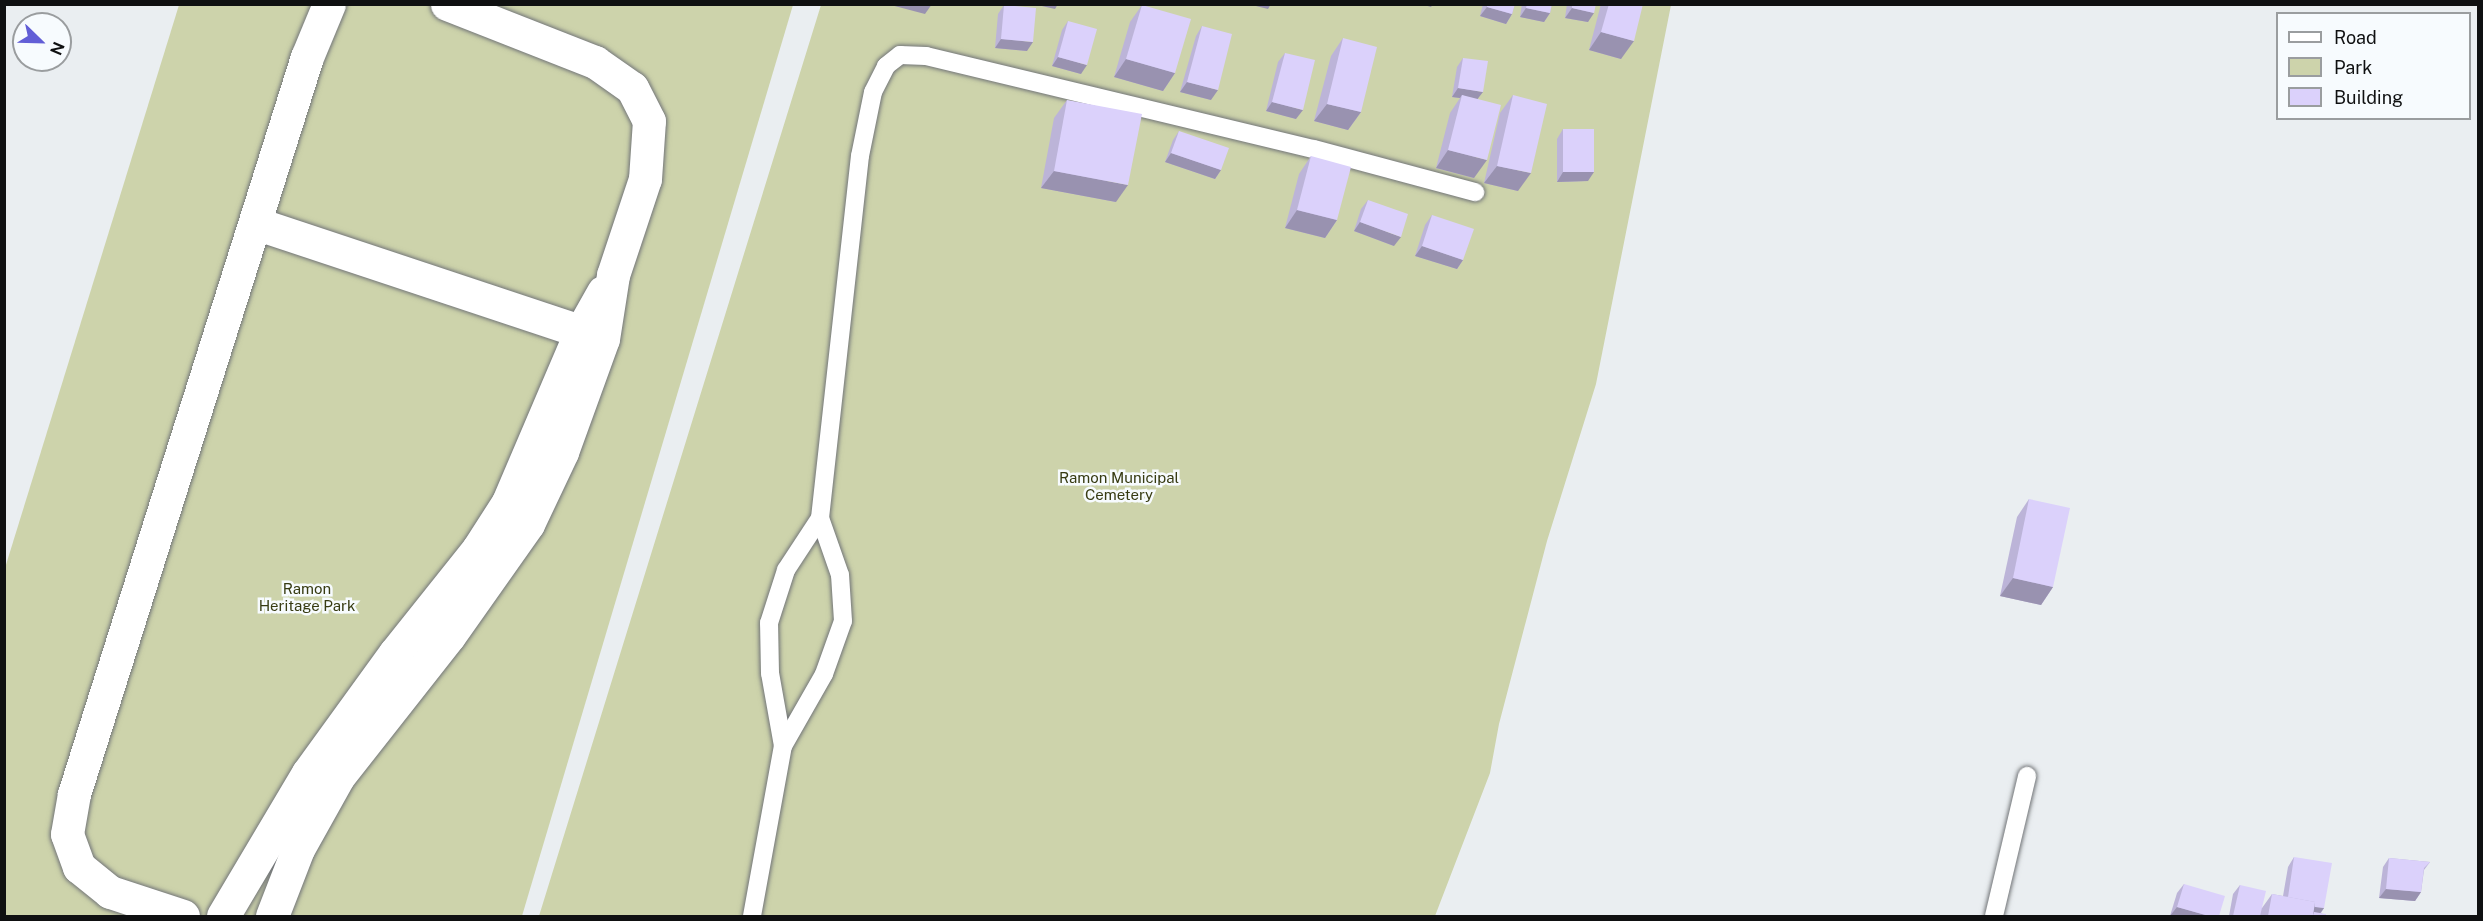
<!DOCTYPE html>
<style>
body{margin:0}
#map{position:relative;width:2483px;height:921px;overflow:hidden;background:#eaeef1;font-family:"Public Sans",sans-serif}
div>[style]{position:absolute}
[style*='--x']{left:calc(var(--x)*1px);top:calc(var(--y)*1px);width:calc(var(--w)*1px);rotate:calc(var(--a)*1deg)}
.green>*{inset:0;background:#cdd3ab}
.roads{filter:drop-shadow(0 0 2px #727578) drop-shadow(0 0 2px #727578)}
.service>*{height:18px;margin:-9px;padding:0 9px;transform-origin:9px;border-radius:9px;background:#fff}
.minor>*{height:33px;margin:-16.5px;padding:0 16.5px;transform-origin:16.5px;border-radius:16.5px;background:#fff}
.wall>*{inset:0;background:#bcb4d8}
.shaded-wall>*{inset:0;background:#9992b0}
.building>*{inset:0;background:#dbd1fb}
span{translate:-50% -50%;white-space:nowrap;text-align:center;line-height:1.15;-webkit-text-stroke:5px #f7fbfe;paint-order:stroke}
.park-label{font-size:15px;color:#373b12}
.frame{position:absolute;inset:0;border:6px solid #0f1011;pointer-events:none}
.legend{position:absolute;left:2276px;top:12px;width:195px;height:108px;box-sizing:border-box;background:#f7fbfe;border:2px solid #9a9d9f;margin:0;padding:8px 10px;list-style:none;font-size:18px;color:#0f1011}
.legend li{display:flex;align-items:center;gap:12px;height:30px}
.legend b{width:30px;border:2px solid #9a9d9f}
.north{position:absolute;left:12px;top:12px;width:60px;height:60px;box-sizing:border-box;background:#f7fbfe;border:2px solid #9a9d9f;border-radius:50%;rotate:113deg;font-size:16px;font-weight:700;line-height:24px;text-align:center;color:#0f1011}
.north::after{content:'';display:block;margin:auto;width:21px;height:27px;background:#625ed6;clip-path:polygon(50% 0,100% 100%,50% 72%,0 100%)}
</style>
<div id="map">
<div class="green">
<div style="clip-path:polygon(179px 5px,793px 5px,522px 916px,5px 916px,5px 568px)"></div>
<div style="clip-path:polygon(821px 5px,1671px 5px,1596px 384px,1547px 541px,1499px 724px,1490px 773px,1435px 916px,539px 916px)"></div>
</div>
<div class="roads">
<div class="service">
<div style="--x:783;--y:746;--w:83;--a:-60.3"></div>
<div style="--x:824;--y:674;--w:56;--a:-70.3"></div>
<div style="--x:843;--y:621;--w:46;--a:-93.7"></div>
<div style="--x:840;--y:575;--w:60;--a:-109.3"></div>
<div style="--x:820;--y:518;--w:364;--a:-83.7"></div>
<div style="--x:860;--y:156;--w:65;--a:-78.5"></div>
<div style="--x:873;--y:92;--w:29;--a:-63"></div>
<div style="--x:886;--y:66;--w:18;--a:-38"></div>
<div style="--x:900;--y:55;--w:26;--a:2"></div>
<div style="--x:926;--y:56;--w:399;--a:13.5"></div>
<div style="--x:1314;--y:149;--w:167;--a:15"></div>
<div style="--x:752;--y:916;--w:173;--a:-79.7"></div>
<div style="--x:783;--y:746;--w:74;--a:-100.1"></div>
<div style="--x:770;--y:673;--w:50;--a:-91.1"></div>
<div style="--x:769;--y:623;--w:56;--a:-72.2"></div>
<div style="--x:786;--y:570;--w:62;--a:-56.8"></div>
<div style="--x:1994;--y:916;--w:144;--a:-76.7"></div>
</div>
<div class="minor">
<div style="--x:255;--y:223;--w:365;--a:18.4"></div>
<div style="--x:183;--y:916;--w:77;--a:-161.8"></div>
<div style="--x:110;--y:892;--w:40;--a:-141"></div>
<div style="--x:79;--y:867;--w:35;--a:-110"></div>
<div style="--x:67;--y:834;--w:41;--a:-80.1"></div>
<div style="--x:74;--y:794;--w:773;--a:-72.46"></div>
<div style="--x:307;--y:57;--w:57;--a:-67.5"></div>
<div style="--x:223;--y:916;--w:166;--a:-59.3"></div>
<div style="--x:308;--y:773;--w:148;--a:-54.1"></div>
<div style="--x:395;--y:653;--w:133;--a:-51.4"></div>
<div style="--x:478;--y:549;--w:56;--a:-57.4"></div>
<div style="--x:508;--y:502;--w:186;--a:-66.9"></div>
<div style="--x:581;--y:331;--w:45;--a:-60.6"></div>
<div style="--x:272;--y:916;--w:72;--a:-68.8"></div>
<div style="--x:298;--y:849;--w:82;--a:-60.9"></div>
<div style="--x:338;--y:777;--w:179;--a:-51.8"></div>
<div style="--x:449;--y:636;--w:137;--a:-54.8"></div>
<div style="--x:528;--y:524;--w:80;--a:-64.7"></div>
<div style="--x:562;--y:452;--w:120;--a:-70.1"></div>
<div style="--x:603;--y:339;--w:65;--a:-81.1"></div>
<div style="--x:613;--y:275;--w:101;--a:-71.6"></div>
<div style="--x:645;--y:179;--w:58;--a:-86.1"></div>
<div style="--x:649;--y:121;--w:37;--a:-117"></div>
<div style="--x:632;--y:88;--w:45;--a:-144.9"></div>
<div style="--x:595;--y:62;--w:159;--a:-158.6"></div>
</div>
</div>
<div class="wall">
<div style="clip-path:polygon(1483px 4px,1515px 4px,1512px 14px,1506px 24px,1480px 16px)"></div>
<div style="clip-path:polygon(1522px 4px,1552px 4px,1550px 13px,1544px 22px,1520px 17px)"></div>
<div style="clip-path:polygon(1567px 4px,1596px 4px,1588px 22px,1565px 18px)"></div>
<div style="clip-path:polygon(1601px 4px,1643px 4px,1621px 59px,1589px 50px)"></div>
<div style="clip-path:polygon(1004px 5px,1027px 51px,995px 48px,998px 14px)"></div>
<div style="clip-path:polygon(1142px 5px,1175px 73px,1163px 91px,1114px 77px,1130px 22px)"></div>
<div style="clip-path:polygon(1068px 21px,1081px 74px,1052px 66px,1062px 30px)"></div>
<div style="clip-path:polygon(1202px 26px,1211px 100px,1180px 92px,1196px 36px)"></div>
<div style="clip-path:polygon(1343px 38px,1361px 112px,1348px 130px,1314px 121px,1331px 56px)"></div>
<div style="clip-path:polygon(1285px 53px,1296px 119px,1266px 111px,1278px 62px)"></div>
<div style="clip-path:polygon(1463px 58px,1478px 99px,1474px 178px,1436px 168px,1450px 113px,1460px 98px,1452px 97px,1457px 67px)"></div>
<div style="clip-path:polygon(1513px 95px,1518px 191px,1484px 183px,1500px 113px)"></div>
<div style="clip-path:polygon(1067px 100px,1116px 202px,1041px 188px,1054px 118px)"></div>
<div style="clip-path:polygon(1563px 129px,1588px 181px,1557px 182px,1557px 139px)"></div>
<div style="clip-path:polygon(1179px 131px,1221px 170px,1215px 179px,1165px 162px,1173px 140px)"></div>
<div style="clip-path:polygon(1311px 156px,1337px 220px,1325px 238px,1285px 228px,1299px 174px)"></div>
<div style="clip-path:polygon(1368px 200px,1394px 246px,1354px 231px,1361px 209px)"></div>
<div style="clip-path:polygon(1432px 215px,1463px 260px,1457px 269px,1415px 256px,1425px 225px)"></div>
<div style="clip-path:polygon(2029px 499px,2053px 587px,2041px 605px,2000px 596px,2017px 517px)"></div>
<div style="clip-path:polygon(2294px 857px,2324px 908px,2321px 913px,2326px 916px,2229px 916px,2233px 894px,2240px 885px,2262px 908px,2272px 894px,2283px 896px,2288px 867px)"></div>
<div style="clip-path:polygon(2389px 858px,2430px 862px,2424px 870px,2421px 892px,2415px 901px,2379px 898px,2383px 867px)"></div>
<div style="clip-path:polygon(2184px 884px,2219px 916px,2170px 916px,2177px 893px)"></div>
</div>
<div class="shaded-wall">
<div style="clip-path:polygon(887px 4px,932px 4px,925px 14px)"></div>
<div style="clip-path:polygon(1033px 4px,1058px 4px,1055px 9px)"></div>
<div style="clip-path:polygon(1248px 4px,1271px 4px,1268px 9px)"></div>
<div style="clip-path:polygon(1421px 4px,1433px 4px,1431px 7px)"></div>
<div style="clip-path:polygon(1487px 7px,1512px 14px,1506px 24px,1480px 16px)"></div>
<div style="clip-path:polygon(1526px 8px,1550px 13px,1544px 22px,1520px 17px)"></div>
<div style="clip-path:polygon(1572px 8px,1594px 13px,1588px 22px,1565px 18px)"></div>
<div style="clip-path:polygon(1601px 32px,1634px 41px,1621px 59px,1589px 50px)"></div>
<div style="clip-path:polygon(1001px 39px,1033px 42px,1027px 51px,995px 48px)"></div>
<div style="clip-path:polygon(1058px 57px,1087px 65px,1081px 74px,1052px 66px)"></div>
<div style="clip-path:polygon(1126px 59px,1175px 73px,1163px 91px,1114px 77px)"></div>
<div style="clip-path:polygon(1187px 82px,1218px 90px,1211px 100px,1180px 92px)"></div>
<div style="clip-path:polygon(1458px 88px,1483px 92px,1476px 101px,1462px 95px,1460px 98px,1452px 97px)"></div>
<div style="clip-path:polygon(1272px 102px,1303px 110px,1296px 119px,1266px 111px)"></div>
<div style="clip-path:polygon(1327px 104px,1361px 112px,1348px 130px,1314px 121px)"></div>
<div style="clip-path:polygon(1448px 150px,1487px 160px,1474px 178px,1436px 168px)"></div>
<div style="clip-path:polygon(1171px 153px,1221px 170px,1215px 179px,1165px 162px)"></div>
<div style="clip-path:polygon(1497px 166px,1531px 173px,1518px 191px,1484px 183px)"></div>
<div style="clip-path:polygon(1054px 171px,1128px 185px,1116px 202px,1041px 188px)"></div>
<div style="clip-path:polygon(1563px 172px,1594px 172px,1588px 181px,1557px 182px)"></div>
<div style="clip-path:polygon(1297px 210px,1337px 220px,1325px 238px,1285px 228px)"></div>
<div style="clip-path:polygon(1360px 222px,1401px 237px,1394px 246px,1354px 231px)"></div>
<div style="clip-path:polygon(1422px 246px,1463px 260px,1457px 269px,1415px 256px)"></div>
<div style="clip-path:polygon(2013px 578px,2053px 587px,2041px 605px,2000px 596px)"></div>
<div style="clip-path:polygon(2386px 889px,2421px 892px,2415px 901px,2379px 898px)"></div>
<div style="clip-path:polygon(2287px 903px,2324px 908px,2318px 916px)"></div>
<div style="clip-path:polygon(2177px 907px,2209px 916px,2170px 916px)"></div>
</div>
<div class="building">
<div style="clip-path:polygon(1487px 4px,1515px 4px,1512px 14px,1487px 7px)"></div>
<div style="clip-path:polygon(1527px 4px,1552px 4px,1550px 13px,1526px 8px)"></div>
<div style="clip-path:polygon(1572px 4px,1596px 4px,1594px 13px,1572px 8px)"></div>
<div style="clip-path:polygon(1609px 4px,1643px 4px,1634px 41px,1601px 32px)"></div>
<div style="clip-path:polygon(1004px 5px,1036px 8px,1033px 42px,1001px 39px)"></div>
<div style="clip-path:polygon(1142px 5px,1191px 19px,1175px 73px,1126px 59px)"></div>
<div style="clip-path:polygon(1068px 21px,1097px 29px,1087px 65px,1058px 57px)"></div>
<div style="clip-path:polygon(1202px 26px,1232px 34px,1218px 90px,1187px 82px)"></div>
<div style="clip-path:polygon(1343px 38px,1377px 47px,1361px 112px,1327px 104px)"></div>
<div style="clip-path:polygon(1285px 53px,1315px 60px,1303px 110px,1272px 102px)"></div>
<div style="clip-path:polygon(1463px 58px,1488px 61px,1483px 92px,1458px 88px)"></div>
<div style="clip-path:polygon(1462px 95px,1501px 105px,1487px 160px,1448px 150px)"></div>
<div style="clip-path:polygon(1513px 95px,1547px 104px,1531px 173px,1497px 166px)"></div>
<div style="clip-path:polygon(1067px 100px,1142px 114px,1128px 185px,1054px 171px)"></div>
<div style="clip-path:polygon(1563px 129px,1594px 129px,1594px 172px,1563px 172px)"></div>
<div style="clip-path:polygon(1179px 131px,1229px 148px,1221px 170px,1171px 153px)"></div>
<div style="clip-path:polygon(1311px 156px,1351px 167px,1337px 220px,1297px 210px)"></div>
<div style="clip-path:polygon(1368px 200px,1408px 214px,1401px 237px,1360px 222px)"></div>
<div style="clip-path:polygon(1432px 215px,1474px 229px,1463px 260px,1422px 246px)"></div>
<div style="clip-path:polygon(2029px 499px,2070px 508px,2053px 587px,2013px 578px)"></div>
<div style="clip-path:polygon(2294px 857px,2332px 863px,2324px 908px,2315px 907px,2315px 902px,2288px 897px)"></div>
<div style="clip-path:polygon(2389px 858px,2430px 862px,2424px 868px,2421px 892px,2386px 889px)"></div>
<div style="clip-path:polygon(2184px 884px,2225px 896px,2219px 916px,2209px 916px,2177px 907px)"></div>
<div style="clip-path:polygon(2240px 885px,2266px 891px,2260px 916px,2233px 916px)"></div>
<div style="clip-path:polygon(2272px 894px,2315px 902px,2313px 916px,2268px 916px)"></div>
<div style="clip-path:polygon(2314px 912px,2326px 914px,2326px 916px,2313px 916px)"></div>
</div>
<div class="park-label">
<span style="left:1119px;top:486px">Ramon Municipal<br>Cemetery</span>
<span style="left:307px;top:597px">Ramon<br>Heritage Park</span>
</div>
<div class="frame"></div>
<ul class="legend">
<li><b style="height:8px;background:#fff"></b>Road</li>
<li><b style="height:16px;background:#cdd3ab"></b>Park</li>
<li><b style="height:16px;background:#dbd1fb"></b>Building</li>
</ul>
<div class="north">N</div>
</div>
